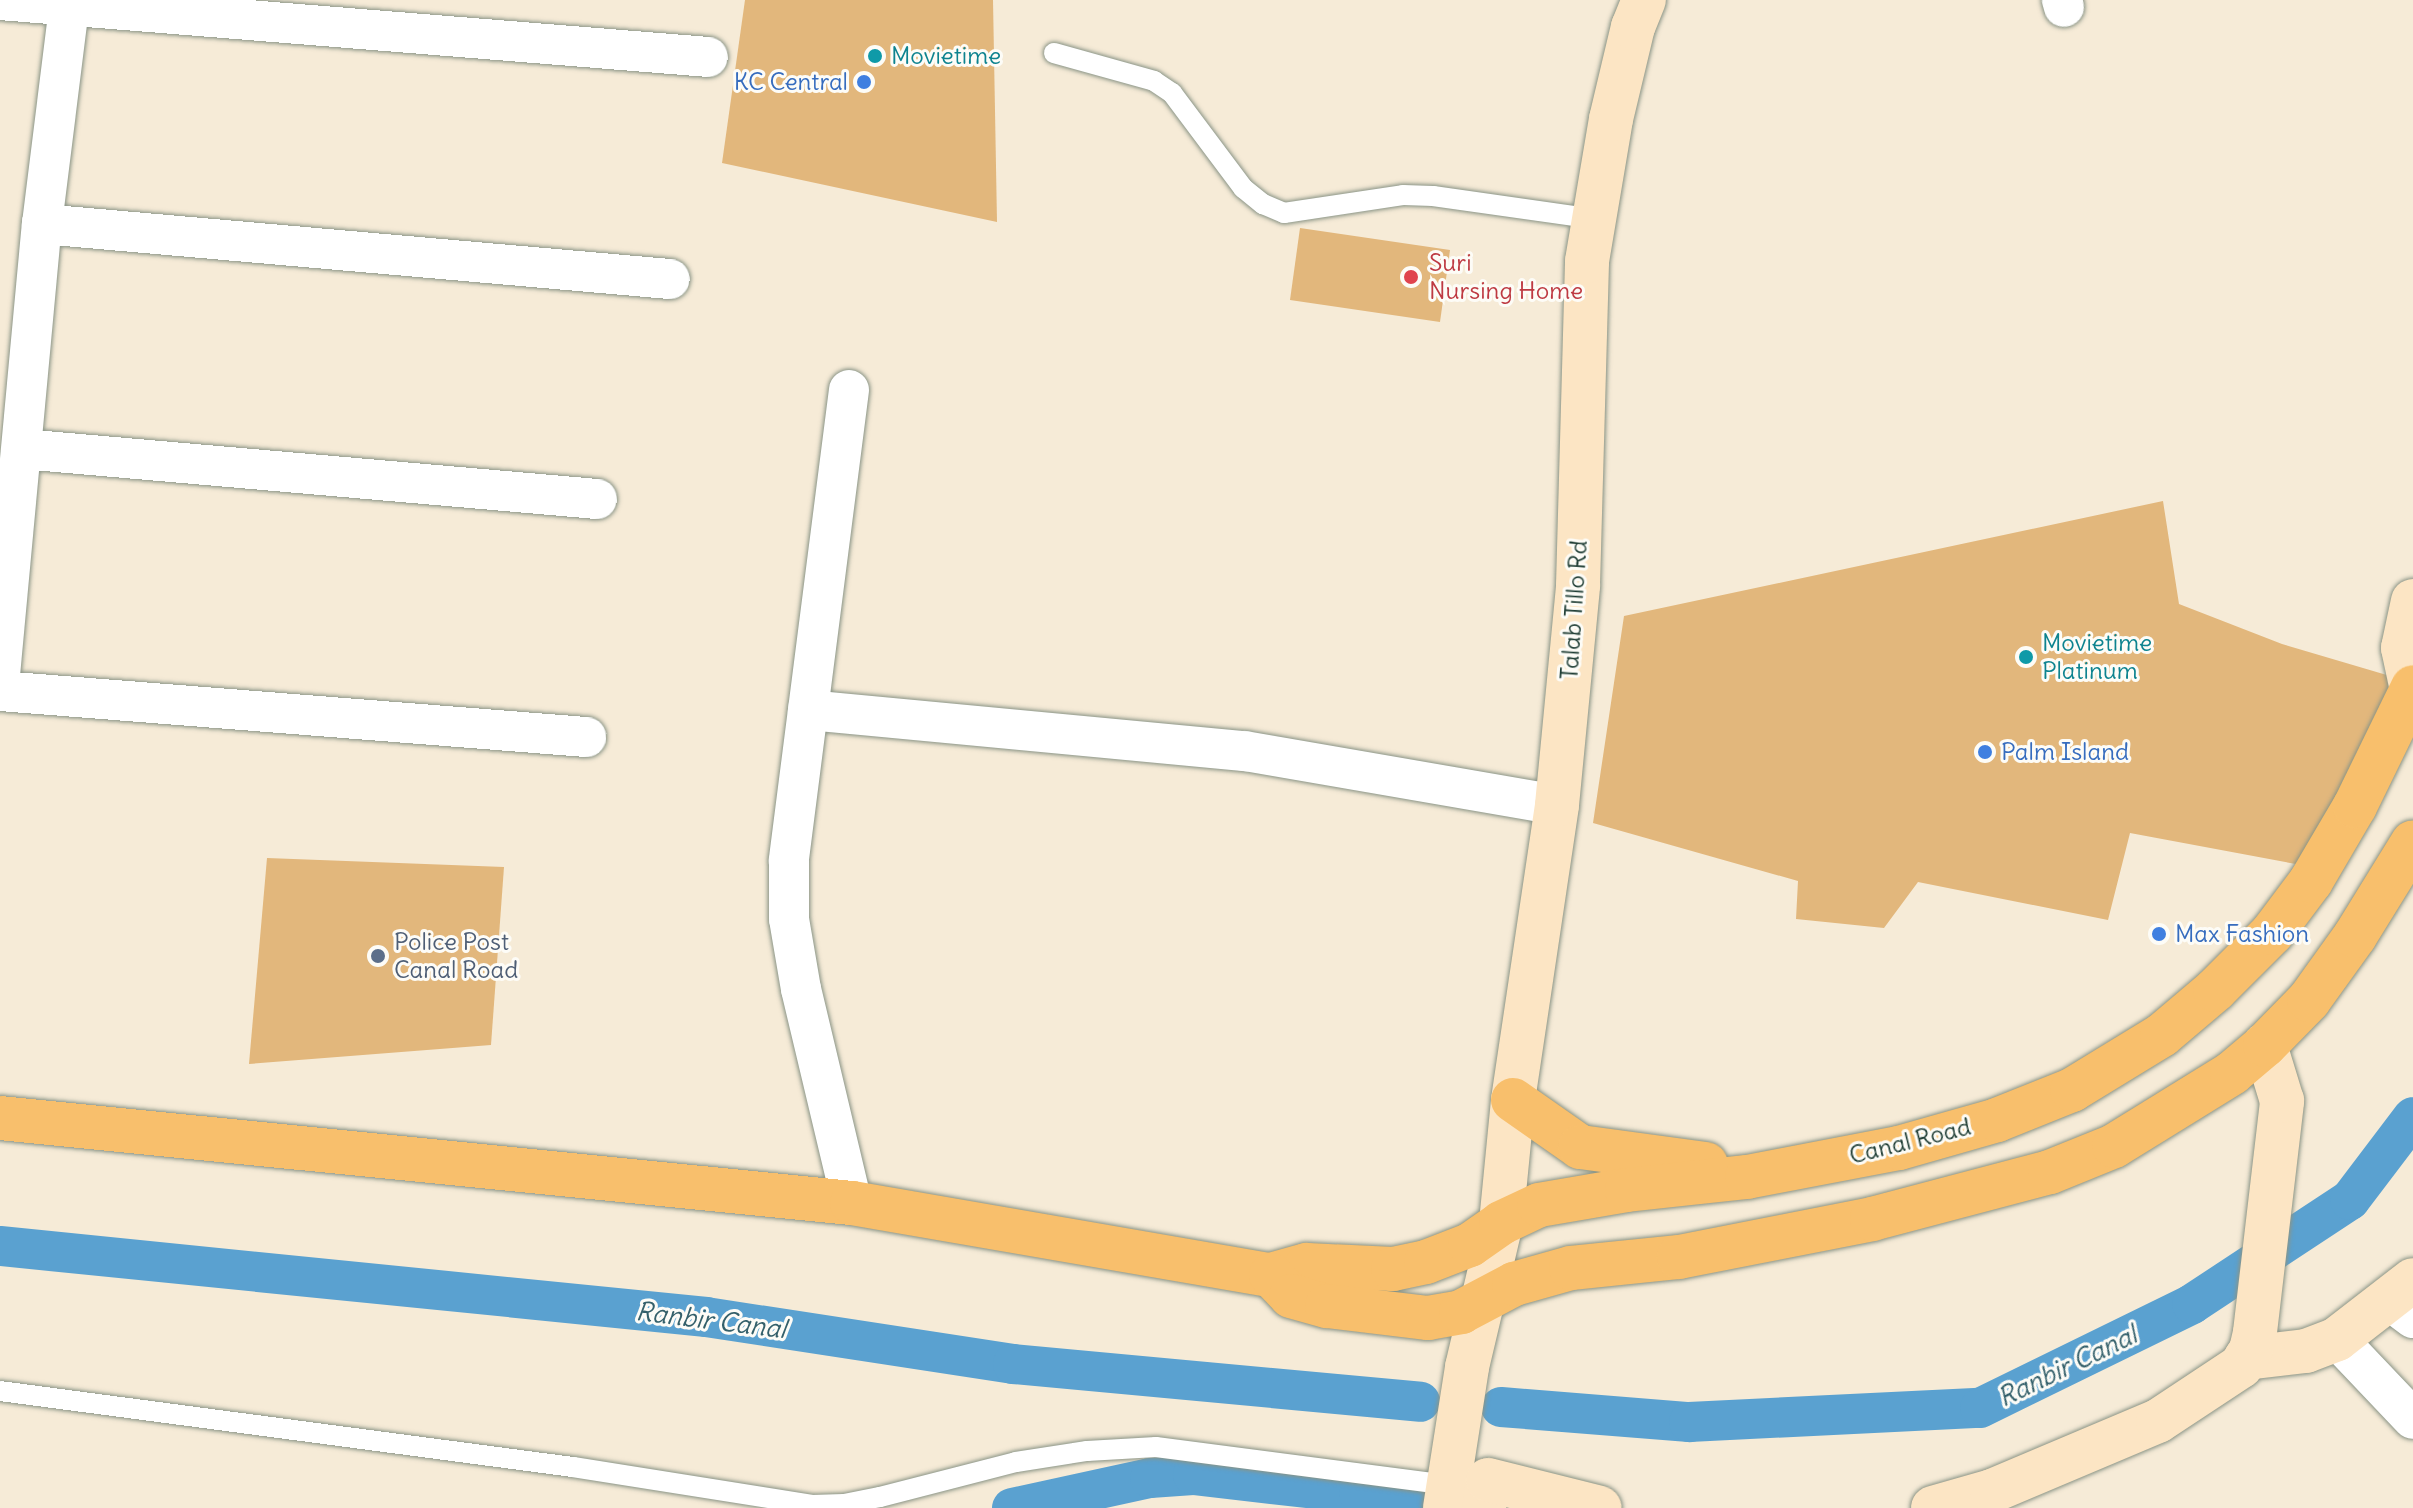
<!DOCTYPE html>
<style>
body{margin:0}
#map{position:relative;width:2413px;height:1508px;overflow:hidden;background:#f6ebd7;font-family:Delius,sans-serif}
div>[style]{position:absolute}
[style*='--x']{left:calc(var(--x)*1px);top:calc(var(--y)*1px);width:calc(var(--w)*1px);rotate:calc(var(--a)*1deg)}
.canal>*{height:40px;margin:-20px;padding:0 20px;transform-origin:20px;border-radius:20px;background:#5aa1d0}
.building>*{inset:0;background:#e2b77c}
.roads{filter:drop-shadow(0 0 2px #8a9486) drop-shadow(0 0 2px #8a9486)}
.lane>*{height:20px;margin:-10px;padding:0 10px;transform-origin:10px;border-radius:10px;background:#fff}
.street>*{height:40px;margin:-20px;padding:0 20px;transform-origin:20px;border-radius:20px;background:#fff}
.secondary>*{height:44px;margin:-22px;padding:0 22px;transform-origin:22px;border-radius:22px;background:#fce5c4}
.highway>*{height:44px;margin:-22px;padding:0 22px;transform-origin:22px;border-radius:22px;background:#f8bf6c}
.dots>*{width:22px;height:22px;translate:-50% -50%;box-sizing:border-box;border:4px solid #fdfcf7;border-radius:50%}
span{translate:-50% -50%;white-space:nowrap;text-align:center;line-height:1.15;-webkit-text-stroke:6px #fdfcf7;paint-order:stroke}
.culture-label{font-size:24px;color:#0d838f}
.left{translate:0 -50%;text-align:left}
.shop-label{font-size:24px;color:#366cbe}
.right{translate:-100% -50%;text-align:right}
.health-label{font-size:24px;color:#be3a42}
.street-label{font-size:24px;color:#1f3d34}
.service-label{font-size:24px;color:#4e5e75}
.water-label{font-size:26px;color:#34606b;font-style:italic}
</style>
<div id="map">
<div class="canal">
<div style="--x:0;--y:1246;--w:710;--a:5.74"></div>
<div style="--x:706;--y:1317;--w:311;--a:8.7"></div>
<div style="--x:1013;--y:1364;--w:409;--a:5.3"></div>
<div style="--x:1501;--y:1407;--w:189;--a:4.6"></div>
<div style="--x:1689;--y:1422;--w:291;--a:-2.8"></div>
<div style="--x:1980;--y:1408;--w:236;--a:-26.1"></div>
<div style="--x:2192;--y:1304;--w:189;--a:-33.4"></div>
<div style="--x:2350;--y:1200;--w:104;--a:-52.8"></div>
<div style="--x:1012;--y:1508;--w:141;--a:-12.3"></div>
<div style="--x:1150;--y:1478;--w:43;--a:-4"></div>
<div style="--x:1193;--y:1475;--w:167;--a:6.5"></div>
<div style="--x:1359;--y:1494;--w:56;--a:-1"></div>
</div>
<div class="building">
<div style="clip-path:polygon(745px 0,993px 0,997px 222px,722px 163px)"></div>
<div style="clip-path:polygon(1300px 228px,1450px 250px,1440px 322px,1290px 300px)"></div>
<div style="clip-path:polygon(2163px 501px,2179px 604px,2282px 644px,2407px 681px,2301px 865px,2130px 833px,2108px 920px,1918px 882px,1884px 928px,1796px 919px,1798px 881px,1593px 823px,1624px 616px)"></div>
<div style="clip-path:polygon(267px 858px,504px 867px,491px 1045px,249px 1064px)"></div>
</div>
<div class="roads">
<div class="lane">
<div style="--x:1054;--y:53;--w:104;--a:15.6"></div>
<div style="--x:1154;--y:81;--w:22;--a:34"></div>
<div style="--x:1172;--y:93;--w:119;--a:53.2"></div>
<div style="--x:1243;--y:188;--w:26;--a:39"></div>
<div style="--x:1263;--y:204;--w:23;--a:23"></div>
<div style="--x:1284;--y:213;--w:120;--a:-8.6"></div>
<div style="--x:1403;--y:195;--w:30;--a:2"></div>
<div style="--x:1433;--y:196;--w:163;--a:8.1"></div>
<div style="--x:0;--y:1391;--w:578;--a:7.56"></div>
<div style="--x:573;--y:1467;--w:242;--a:9"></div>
<div style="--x:812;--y:1505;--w:32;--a:-2"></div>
<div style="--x:844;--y:1504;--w:37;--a:-11"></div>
<div style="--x:880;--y:1497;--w:140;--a:-14.4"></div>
<div style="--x:1016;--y:1462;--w:72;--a:-8.8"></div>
<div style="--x:1087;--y:1451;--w:69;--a:-3.3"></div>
<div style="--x:1156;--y:1447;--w:294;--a:7.4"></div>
</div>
<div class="street">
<div style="--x:0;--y:0;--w:710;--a:4.6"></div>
<div style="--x:2062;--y:0;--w:7;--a:74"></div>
<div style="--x:42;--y:224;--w:630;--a:5.01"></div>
<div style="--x:849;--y:390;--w:475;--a:97.3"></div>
<div style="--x:789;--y:861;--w:58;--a:90"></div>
<div style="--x:789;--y:919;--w:71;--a:80.3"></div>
<div style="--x:801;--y:989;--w:220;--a:76.6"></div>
<div style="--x:22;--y:449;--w:577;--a:4.97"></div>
<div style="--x:0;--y:675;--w:453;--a:-84.7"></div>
<div style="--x:42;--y:224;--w:220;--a:-82.9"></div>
<div style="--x:0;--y:691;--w:588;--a:4.49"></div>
<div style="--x:808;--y:710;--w:439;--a:5.4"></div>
<div style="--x:1245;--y:751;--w:317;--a:9.8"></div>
<div style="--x:2389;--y:1300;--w:30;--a:37"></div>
<div style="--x:2337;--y:1339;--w:110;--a:46.5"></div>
</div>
<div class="secondary">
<div style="--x:2412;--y:690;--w:43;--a:-102.1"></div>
<div style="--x:2403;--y:648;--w:48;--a:-78"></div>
<div style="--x:2246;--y:1358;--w:60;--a:-6.7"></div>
<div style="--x:2306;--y:1351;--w:33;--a:-21"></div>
<div style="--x:2337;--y:1339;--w:96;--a:-37.8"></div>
<div style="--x:1445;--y:1508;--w:143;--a:-81.1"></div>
<div style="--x:1467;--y:1367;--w:148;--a:-76.7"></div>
<div style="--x:1501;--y:1223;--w:124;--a:-84.4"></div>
<div style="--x:1513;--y:1100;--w:298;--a:-81.5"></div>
<div style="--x:1557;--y:805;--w:221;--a:-84.5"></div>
<div style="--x:1578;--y:585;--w:324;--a:-88.4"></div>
<div style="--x:1587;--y:261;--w:144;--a:-80.4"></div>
<div style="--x:1611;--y:119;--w:95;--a:-76.6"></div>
<div style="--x:1633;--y:27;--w:29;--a:-68"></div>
<div style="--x:1484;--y:1508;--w:28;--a:-82"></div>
<div style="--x:1488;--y:1480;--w:115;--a:14"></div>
<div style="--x:1933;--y:1508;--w:61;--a:-16.1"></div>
<div style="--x:1992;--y:1491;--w:180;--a:-22.9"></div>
<div style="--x:2158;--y:1421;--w:100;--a:-33.5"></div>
<div style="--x:2241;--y:1366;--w:19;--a:-58"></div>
<div style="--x:2251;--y:1350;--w:18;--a:-77"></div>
<div style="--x:2255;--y:1332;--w:233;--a:-83.3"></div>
<div style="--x:2282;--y:1101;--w:59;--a:-106.9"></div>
</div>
<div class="highway">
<div style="--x:1513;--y:1100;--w:82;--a:35"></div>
<div style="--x:1580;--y:1147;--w:127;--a:7.7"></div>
<div style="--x:0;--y:1118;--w:856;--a:5.7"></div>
<div style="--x:852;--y:1203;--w:425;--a:9.8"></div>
<div style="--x:1271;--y:1275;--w:37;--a:-16"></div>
<div style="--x:1307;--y:1265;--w:86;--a:2.7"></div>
<div style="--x:1393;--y:1269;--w:34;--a:-12"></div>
<div style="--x:1426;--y:1262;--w:47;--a:-21.1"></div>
<div style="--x:1470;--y:1245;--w:38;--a:-35"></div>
<div style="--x:1501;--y:1223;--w:42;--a:-25.3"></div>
<div style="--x:1539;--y:1205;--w:89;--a:-9.7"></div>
<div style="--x:1627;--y:1190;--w:121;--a:-6.2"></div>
<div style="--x:1747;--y:1177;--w:155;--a:-10.8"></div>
<div style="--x:1899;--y:1148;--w:102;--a:-15.9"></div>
<div style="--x:1997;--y:1120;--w:81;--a:-21.8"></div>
<div style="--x:2072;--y:1090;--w:105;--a:-31.4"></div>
<div style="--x:2162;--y:1035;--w:70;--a:-40.3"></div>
<div style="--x:2215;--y:990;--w:81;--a:-45"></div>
<div style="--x:2272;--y:933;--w:65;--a:-53.1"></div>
<div style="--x:2311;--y:881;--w:87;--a:-59.6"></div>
<div style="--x:2355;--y:806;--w:132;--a:-64"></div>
<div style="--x:1271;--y:1275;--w:29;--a:46"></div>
<div style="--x:1291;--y:1296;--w:37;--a:16"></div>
<div style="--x:1327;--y:1306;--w:102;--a:6.8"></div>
<div style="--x:1428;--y:1318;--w:34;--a:-10"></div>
<div style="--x:1461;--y:1312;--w:60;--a:-27.8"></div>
<div style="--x:1514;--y:1284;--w:59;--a:-15.7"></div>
<div style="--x:1571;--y:1268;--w:109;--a:-5.8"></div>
<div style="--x:1679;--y:1257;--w:197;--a:-11.1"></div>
<div style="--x:1872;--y:1219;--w:184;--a:-14.8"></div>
<div style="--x:2050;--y:1172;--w:69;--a:-22.1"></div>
<div style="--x:2114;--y:1146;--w:139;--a:-31.7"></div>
<div style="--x:2232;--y:1073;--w:43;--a:-40.3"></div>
<div style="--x:2265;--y:1045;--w:63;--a:-45.6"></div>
<div style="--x:2309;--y:1000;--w:79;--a:-54.3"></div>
<div style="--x:2355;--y:936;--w:110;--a:-58.3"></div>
</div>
</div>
<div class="dots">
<div style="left:875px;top:56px;background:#0f9aa8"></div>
<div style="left:864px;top:82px;background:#3f7fe0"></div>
<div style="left:1411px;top:277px;background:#e0444e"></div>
<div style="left:2026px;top:657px;background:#0f9aa8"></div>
<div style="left:1985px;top:752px;background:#3f7fe0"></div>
<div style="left:2159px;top:934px;background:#3f7fe0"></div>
<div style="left:378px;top:956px;background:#5c6f8a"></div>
</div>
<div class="culture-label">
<span class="left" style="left:891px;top:56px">Movietime</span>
<span class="left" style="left:2042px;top:657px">Movietime<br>Platinum</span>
</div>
<div class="shop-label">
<span class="right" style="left:848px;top:82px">KC Central</span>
<span class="left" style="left:2001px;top:752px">Palm Island</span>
<span class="left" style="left:2175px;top:934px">Max Fashion</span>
</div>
<div class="health-label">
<span class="left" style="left:1429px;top:277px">Suri<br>Nursing Home</span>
</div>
<div class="street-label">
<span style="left:1574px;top:610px;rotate:-86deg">Talab Tillo Rd</span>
<span style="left:1910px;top:1141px;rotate:-14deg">Canal Road</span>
</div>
<div class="service-label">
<span class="left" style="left:394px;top:956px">Police Post<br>Canal Road</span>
</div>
<div class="water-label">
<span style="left:711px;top:1320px;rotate:7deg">Ranbir Canal</span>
<span style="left:2067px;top:1366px;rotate:-26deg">Ranbir Canal</span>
</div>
</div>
